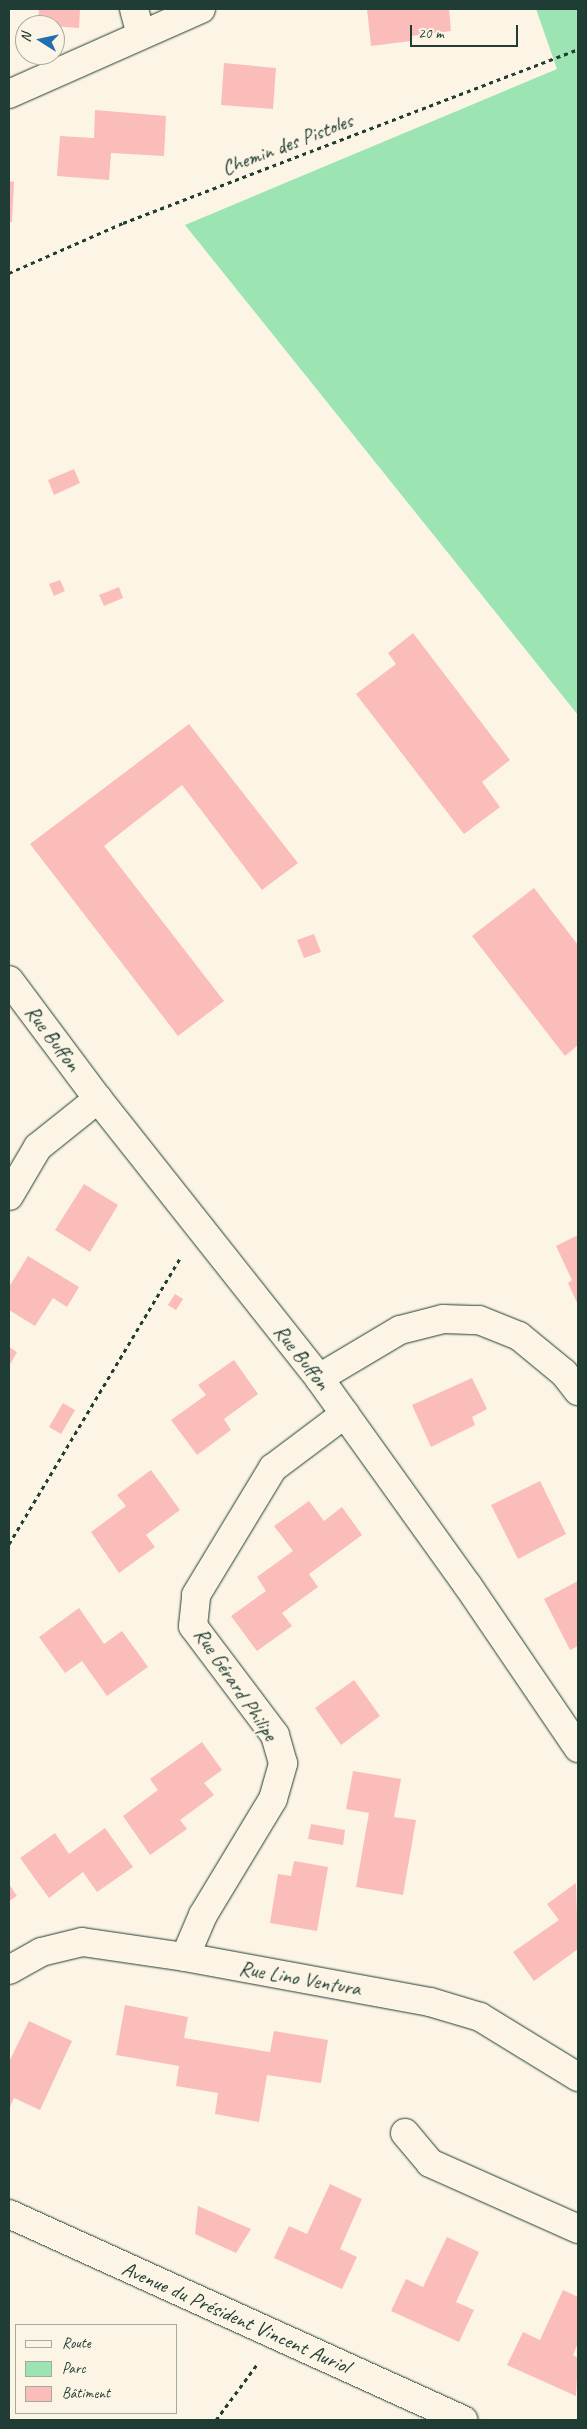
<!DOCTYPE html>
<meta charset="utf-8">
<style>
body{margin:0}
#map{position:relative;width:587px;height:2429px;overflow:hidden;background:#fcf5e5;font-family:Caveat,sans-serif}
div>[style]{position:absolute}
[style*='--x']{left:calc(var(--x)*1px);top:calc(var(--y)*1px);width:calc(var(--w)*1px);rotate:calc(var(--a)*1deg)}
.green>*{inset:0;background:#9ce4b2}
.building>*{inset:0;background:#fabdba}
.path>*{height:3px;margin-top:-1.5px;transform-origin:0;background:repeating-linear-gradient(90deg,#1f3d34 0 4px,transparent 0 8px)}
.roads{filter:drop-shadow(0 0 1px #1f3d34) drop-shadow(0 0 1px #1f3d34)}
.street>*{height:28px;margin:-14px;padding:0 14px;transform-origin:14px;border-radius:14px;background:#fcf5e5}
.secondary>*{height:28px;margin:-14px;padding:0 14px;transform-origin:14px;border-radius:14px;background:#fcf5e5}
span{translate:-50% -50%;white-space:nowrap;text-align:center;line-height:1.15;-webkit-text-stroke:4.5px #fcf5e5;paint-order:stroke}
.street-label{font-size:21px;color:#1f3d34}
.frame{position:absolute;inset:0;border:10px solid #1f3d34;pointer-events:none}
.legend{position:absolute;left:15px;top:2324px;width:162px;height:90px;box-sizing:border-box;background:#fcf5e5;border:1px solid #a4ab9e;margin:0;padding:6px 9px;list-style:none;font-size:15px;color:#1f3d34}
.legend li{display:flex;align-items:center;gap:10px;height:25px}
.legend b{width:25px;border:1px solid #a4ab9e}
.north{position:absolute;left:15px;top:15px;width:50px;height:50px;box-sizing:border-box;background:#fcf5e5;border:1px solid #a4ab9e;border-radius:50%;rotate:280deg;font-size:14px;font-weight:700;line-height:20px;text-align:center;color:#1f3d34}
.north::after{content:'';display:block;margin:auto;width:18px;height:22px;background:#1f6fb2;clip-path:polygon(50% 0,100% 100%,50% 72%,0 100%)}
.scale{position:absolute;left:410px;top:25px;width:108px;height:22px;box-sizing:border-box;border:2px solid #1f3d34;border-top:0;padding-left:6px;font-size:15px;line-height:18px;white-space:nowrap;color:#1f3d34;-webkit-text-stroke:4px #fcf5e5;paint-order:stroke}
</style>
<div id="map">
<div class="green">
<div style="clip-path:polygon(536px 9px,578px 9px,578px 715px,185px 225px,557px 69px)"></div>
</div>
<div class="building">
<div style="clip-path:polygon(39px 9px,80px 9px,79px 28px,38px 25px)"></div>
<div style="clip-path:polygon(367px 9px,449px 9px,451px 31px,411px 36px,411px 41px,371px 46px)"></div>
<div style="clip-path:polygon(224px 63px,276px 68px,273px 109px,221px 105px)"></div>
<div style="clip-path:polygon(95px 110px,166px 116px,164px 156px,111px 153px,109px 180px,57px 176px,60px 136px,94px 138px)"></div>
<div style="clip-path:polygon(9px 181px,14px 182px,12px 222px,9px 222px)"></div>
<div style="clip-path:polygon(74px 469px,80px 483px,54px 495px,48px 480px)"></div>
<div style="clip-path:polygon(60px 580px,65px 591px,54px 596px,49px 584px)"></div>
<div style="clip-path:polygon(119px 587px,123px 598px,104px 606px,99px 595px)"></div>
<div style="clip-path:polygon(413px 633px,510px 760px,482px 782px,500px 807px,464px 834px,356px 694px,396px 664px,388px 653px)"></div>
<div style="clip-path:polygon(189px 724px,298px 863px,262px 890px,182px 785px,104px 846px,224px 1001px,178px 1036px,30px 844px)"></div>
<div style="clip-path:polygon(534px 888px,578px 945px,578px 1045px,565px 1056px,472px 936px)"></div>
<div style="clip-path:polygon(314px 934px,321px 952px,304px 958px,297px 940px)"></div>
<div style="clip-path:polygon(84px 1184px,118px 1205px,90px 1252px,55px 1230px)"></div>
<div style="clip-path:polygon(578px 1235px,578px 1305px,568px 1283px,572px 1280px,556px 1246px)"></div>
<div style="clip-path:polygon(28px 1256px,79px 1287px,67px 1307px,53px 1298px,35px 1326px,9px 1310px,9px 1287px)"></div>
<div style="clip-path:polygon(175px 1294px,183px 1299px,176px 1310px,168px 1305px)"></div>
<div style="clip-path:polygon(9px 1347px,17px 1352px,9px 1366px)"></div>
<div style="clip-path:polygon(234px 1360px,258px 1394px,224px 1419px,231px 1430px,197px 1455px,171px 1420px,206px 1395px,198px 1385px)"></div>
<div style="clip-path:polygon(472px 1378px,487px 1409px,472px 1417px,475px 1425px,431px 1447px,412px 1405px)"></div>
<div style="clip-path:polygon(63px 1403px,75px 1410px,61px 1434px,49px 1427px)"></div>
<div style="clip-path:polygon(151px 1470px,180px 1510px,146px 1535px,155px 1547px,119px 1573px,91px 1532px,126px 1506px,117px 1495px)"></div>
<div style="clip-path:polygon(540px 1481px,566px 1534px,518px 1559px,491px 1505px)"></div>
<div style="clip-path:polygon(309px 1501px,324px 1521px,342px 1507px,362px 1535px,309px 1574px,318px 1587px,282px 1613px,292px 1626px,257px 1651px,231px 1616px,266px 1591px,257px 1577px,293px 1551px,274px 1526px)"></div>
<div style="clip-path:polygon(578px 1581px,578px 1646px,570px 1650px,544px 1599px)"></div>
<div style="clip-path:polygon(79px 1608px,104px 1644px,122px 1631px,148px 1667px,107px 1696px,82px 1661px,65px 1673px,39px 1637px)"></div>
<div style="clip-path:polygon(354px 1680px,380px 1716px,341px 1745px,315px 1708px)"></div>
<div style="clip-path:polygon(202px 1742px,222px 1770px,204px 1783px,214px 1795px,180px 1820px,187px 1829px,150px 1855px,123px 1816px,158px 1790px,150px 1779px)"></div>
<div style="clip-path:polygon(353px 1771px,401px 1779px,394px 1817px,416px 1820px,403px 1895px,356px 1887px,369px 1813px,346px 1809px)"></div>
<div style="clip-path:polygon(311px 1824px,345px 1830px,343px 1845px,308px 1839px)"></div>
<div style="clip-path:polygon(105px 1828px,133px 1867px,97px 1892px,83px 1872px,49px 1898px,20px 1858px,55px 1833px,69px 1854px)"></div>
<div style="clip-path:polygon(294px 1861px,328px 1867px,317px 1931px,270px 1923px,278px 1874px,291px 1876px)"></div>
<div style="clip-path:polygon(576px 1883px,578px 1949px,534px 1981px,513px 1952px,559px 1920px,547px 1904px)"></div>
<div style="clip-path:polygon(9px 1884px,17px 1896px,9px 1901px)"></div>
<div style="clip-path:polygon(125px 2005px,188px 2017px,184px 2038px,270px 2052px,274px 2031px,328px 2040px,321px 2083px,267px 2075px,259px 2122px,215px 2114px,218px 2093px,176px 2086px,179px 2066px,116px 2055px)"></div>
<div style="clip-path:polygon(29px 2021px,72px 2041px,40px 2110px,14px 2098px,9px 2109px,9px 2062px)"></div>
<div style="clip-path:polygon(330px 2184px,362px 2199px,340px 2249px,357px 2257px,342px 2289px,274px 2258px,289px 2226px,307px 2234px)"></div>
<div style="clip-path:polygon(198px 2206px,251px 2229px,236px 2253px,195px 2234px)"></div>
<div style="clip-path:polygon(447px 2237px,479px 2252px,456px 2302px,474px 2310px,459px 2342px,391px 2311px,406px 2279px,423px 2287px)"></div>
<div style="clip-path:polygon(563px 2290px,578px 2297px,578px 2343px,573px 2355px,578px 2358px,576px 2396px,507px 2365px,523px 2332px,540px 2340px)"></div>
</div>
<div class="path">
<div style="--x:9;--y:273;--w:124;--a:-23.7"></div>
<div style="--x:123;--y:223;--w:487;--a:-20.9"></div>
<div style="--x:9;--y:1544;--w:335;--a:-59.1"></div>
<div style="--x:216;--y:2420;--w:71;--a:-53.6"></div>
</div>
<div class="roads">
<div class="street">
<div style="--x:134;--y:9;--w:27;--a:75"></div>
<div style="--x:9;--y:94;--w:210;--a:-23.9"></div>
<div style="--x:9;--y:980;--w:149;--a:53.2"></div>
<div style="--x:98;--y:1099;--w:356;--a:51.6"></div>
<div style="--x:319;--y:1378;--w:256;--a:54.4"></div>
<div style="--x:468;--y:1586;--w:196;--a:55.8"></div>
<div style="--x:9;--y:1196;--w:57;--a:-59.4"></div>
<div style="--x:38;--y:1147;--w:77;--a:-38.7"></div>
<div style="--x:319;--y:1378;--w:94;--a:-30.7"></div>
<div style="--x:400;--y:1330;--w:44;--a:-14.3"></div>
<div style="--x:443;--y:1319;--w:36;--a:2"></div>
<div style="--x:479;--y:1320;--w:43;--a:21.8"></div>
<div style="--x:519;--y:1336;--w:58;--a:39.4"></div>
<div style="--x:564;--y:1373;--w:23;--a:52"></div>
<div style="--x:185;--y:1957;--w:46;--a:-66.8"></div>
<div style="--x:203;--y:1915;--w:135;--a:-58.9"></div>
<div style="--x:273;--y:1799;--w:37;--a:-74"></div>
<div style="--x:283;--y:1763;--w:29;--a:-106"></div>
<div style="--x:275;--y:1735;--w:136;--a:-127"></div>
<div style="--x:193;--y:1626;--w:31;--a:-84"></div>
<div style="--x:196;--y:1595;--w:149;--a:-58.8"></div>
<div style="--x:273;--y:1468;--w:90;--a:-36.9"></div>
<div style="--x:9;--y:1970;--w:37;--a:-29"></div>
<div style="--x:41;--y:1952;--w:42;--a:-13.7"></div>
<div style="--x:82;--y:1942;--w:104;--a:8.3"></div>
<div style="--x:185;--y:1957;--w:249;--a:10.4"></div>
<div style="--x:430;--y:2002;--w:52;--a:16.7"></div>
<div style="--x:480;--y:2017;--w:115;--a:31.5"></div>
<div style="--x:405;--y:2133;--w:39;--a:50"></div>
<div style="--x:430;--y:2163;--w:162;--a:24"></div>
</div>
<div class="secondary">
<div style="--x:9;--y:2214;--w:499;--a:24.4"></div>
</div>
</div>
<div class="street-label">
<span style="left:287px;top:144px;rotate:-21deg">Chemin des Pistoles</span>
<span style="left:53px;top:1038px;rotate:53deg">Rue Buffon</span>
<span style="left:302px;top:1357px;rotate:52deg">Rue Buffon</span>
<span style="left:236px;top:1684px;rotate:56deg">Rue Gérard Philipe</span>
<span style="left:300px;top:1978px;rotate:10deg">Rue Lino Ventura</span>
<span style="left:236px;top:2317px;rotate:24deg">Avenue du Président Vincent Auriol</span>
</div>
<div class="frame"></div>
<ul class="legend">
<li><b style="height:6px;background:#fcf5e5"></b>Route</li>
<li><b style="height:14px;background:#9ce4b2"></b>Parc</li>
<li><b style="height:14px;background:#fabdba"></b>Bâtiment</li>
</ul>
<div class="north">N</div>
<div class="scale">20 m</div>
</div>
